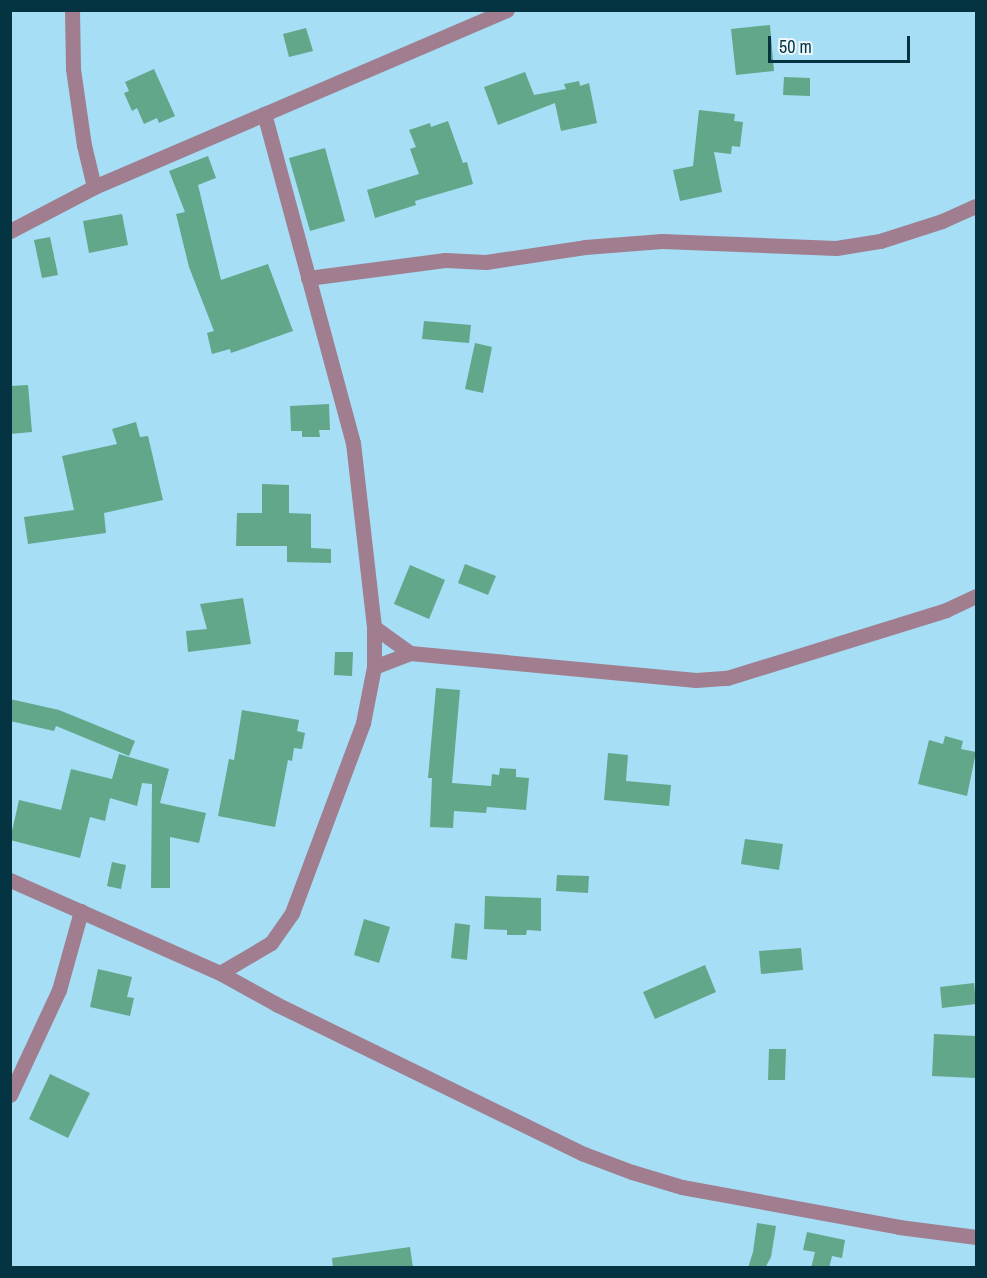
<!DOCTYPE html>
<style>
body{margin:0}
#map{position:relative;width:987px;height:1278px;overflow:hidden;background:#a6def5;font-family:"Archivo Narrow",sans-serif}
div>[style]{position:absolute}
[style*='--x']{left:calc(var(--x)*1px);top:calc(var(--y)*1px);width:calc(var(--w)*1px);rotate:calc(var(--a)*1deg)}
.building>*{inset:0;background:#62a78a}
.minor>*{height:15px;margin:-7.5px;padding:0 7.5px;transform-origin:7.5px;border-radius:7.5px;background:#a07e90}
span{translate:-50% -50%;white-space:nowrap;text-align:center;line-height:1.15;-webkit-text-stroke:6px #eef7fb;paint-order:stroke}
.frame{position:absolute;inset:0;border:12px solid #043342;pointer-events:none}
.scale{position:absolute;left:768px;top:36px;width:142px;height:27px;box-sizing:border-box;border:3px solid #043342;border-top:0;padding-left:8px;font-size:18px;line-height:21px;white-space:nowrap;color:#043342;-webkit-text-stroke:4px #eef7fb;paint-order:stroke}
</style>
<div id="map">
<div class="building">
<div style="clip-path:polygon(770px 25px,774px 71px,736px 75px,731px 29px)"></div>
<div style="clip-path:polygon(306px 28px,313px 51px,289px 57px,283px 34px)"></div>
<div style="clip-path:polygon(154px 69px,175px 116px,159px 123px,157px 118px,144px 124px,137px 108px,132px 111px,124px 93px,129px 91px,125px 82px)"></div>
<div style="clip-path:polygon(525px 72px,534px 95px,566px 89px,564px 84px,579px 81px,580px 86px,589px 83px,597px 123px,561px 131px,555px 103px,498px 125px,484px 87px)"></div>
<div style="clip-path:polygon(784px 77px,810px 78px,810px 96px,783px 95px)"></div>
<div style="clip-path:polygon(699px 110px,735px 114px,734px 121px,743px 122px,740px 147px,732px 146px,731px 154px,714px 152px,722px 192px,680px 201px,673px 170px,693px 166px)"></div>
<div style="clip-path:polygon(448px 121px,463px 163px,467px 162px,473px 184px,415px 201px,416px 205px,375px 218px,367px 190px,419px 174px,410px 149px,416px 147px,409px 130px,430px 123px,431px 127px)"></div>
<div style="clip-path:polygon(325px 148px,345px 221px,310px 231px,289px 158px)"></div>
<div style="clip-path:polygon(208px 156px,216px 178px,198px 185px,221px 280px,268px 264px,293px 331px,231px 353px,230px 349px,212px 354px,207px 333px,214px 331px,189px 267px,176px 214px,185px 212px,169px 171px)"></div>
<div style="clip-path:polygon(122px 214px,128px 245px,89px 253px,83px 221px)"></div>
<div style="clip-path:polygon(50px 237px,58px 275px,42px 278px,34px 240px)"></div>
<div style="clip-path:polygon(424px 321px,471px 325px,469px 343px,422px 339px)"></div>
<div style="clip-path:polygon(475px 343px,492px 347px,483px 393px,465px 389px)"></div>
<div style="clip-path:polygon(28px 385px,32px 432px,10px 434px,10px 386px)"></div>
<div style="clip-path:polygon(329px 404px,330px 430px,319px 430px,320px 437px,302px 437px,302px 431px,291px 431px,290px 406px)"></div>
<div style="clip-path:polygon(136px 422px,140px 437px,148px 436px,163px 500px,104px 513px,106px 533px,28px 544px,24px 517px,74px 510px,62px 456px,117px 444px,112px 429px)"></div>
<div style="clip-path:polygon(262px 484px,289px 485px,289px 513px,311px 514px,311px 548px,331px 549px,331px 563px,287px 562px,287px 546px,236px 546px,237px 513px,262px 513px)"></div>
<div style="clip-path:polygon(465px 564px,496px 576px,488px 595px,458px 583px)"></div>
<div style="clip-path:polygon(410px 565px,445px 580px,429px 619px,394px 604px)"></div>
<div style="clip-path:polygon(243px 598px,251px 644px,188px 652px,186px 631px,207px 629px,200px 604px)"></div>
<div style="clip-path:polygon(335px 652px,353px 652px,352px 676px,334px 675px)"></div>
<div style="clip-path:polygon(436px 688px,460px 690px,452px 783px,491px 786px,492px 774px,499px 775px,500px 768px,516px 769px,516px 777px,529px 778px,526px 810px,487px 807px,486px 813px,454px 811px,453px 828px,430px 827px,432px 778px,428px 778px)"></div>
<div style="clip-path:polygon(10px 699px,59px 710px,135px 741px,129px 756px,56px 726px,54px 731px,10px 721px)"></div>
<div style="clip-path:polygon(242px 710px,299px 720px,297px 731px,305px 733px,302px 749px,294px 748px,292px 761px,288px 760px,275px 827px,218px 816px,229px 759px,234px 760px)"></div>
<div style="clip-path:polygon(945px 736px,963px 741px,961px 749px,976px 752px,967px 796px,918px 784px,929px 740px,943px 744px)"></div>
<div style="clip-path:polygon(608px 753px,628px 755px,626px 781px,671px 785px,669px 806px,604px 800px)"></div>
<div style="clip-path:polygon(119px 754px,169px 769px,160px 803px,206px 813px,199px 843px,170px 837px,170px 888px,151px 888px,152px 784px,142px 783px,137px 806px,110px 798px,105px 821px,90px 817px,80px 858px,10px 840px,19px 800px,61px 810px,71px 769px,112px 779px)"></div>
<div style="clip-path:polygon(745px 839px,783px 844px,779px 870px,741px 864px)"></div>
<div style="clip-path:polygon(112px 862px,126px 865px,121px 889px,107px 886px)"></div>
<div style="clip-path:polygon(557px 875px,589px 876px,588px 893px,556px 891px)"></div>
<div style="clip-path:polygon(485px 896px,541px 898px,541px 931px,527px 930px,526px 935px,507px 935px,507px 930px,484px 929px)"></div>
<div style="clip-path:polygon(364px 919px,390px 927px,379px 963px,354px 955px)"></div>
<div style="clip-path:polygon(455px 923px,470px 925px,467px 960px,451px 958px)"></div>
<div style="clip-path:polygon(801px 948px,803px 970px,761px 974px,759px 951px)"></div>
<div style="clip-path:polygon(705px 965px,716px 992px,655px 1019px,643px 992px)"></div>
<div style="clip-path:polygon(98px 969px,132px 977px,127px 997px,134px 998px,130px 1016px,90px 1007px)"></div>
<div style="clip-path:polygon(974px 983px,976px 1004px,942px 1008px,940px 987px)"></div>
<div style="clip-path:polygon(934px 1034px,976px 1036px,976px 1078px,932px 1076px)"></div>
<div style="clip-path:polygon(769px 1049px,786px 1049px,785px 1080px,768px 1080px)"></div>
<div style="clip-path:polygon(50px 1074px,90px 1093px,68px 1138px,29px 1119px)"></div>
<div style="clip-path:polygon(757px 1223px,776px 1226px,771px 1257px,765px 1268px,748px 1268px,753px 1252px)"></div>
<div style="clip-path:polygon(807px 1232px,845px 1240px,842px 1258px,832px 1256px,829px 1268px,811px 1268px,815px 1252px,803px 1250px)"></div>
<div style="clip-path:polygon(410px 1247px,413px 1268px,333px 1268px,332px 1258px)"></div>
</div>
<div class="minor">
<div style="--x:72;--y:10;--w:59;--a:89"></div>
<div style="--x:73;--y:69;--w:77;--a:81.8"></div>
<div style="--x:84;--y:145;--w:43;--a:76.6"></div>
<div style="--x:10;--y:231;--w:95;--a:-27.6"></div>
<div style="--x:94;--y:187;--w:449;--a:-23.2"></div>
<div style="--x:308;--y:278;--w:138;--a:-7.5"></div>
<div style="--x:445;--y:260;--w:41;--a:2.8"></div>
<div style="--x:486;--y:262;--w:100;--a:-8.6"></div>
<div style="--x:585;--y:247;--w:77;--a:-4.5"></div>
<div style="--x:662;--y:241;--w:174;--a:2.3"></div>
<div style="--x:836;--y:248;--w:45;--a:-9"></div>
<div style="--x:880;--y:241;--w:65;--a:-17.9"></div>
<div style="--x:942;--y:221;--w:37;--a:-24"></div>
<div style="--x:374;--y:627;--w:44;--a:35.8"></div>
<div style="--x:374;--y:667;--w:39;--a:-21"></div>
<div style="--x:410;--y:653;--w:287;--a:5.4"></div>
<div style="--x:696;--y:680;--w:31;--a:-4"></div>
<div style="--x:727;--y:678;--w:229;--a:-17.2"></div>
<div style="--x:946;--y:610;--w:33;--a:-25"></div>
<div style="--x:10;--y:880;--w:230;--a:23.9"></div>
<div style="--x:220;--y:973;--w:66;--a:28.9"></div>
<div style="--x:278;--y:1005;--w:340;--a:26"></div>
<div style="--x:584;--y:1154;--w:51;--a:20.6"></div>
<div style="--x:632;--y:1172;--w:52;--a:16.7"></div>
<div style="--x:682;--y:1187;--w:221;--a:10.4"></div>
<div style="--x:899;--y:1227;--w:78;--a:7.4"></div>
<div style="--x:220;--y:973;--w:59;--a:-30.5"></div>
<div style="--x:271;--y:943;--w:37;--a:-55"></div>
<div style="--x:292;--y:913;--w:203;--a:-69.5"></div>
<div style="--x:363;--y:723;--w:57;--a:-78.9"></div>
<div style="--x:374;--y:667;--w:40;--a:-90"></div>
<div style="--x:374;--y:627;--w:185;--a:-96.5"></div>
<div style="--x:353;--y:443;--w:341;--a:-105.1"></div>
<div style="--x:10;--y:1095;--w:116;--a:-65"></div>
<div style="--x:59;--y:990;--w:82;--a:-74.4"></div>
</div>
<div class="frame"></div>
<div class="scale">50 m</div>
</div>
